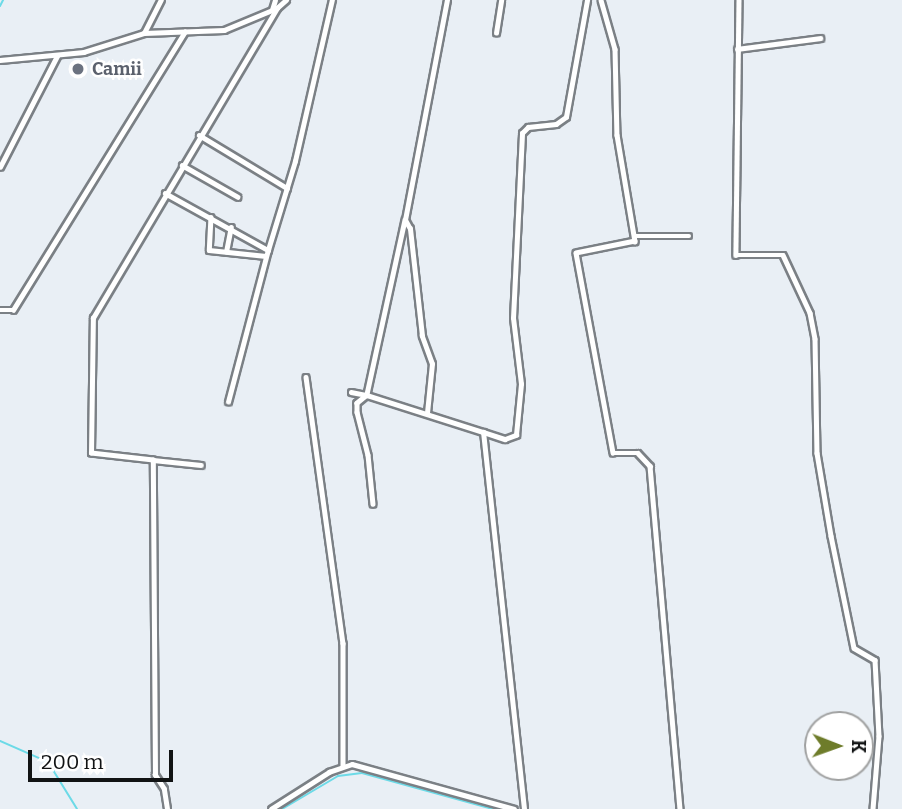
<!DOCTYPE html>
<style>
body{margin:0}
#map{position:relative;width:902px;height:809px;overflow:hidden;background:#e9eff5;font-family:Bitter,serif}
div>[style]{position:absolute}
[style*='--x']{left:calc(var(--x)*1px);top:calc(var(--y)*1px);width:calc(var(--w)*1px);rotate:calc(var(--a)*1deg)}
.stream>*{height:2px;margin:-1px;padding:0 1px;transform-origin:1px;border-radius:1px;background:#6cdae7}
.roads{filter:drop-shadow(2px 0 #7b8085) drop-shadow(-2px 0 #7b8085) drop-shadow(0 2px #7b8085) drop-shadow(0 -2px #7b8085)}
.minor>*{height:4.5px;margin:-2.25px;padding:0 2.25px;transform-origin:2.25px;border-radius:2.25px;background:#fff}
.dots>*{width:19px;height:19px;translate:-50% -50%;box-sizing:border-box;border:4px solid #fff;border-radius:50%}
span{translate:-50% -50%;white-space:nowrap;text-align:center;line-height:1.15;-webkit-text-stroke:5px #fff;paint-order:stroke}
.worship-label{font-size:18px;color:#5b616d;font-weight:700}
.left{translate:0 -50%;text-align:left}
.north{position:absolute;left:804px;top:711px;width:70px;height:70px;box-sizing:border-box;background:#fff;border:2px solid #a0a1a1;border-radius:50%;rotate:91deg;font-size:19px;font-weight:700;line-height:28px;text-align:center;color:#111314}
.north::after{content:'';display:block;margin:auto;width:24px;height:32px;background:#6e7c2a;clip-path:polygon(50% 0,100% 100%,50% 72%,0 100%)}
.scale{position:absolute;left:28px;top:750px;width:145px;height:32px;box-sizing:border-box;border:4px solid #111314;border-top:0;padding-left:9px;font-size:21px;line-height:24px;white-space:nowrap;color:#111314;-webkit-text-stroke:5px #fff;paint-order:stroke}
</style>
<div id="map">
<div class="stream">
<i style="--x:0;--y:6;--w:7;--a:-63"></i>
<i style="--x:0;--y:741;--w:52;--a:23.6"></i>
<i style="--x:48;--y:762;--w:55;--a:58.3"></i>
<i style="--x:282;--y:809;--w:65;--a:-30.5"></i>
<i style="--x:338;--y:776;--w:24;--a:-7"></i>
<i style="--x:362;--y:773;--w:136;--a:15.4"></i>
</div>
<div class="roads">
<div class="minor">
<i style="--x:601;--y:0;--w:51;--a:74.1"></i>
<i style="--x:615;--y:49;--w:86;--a:88.7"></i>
<i style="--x:617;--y:135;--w:108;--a:80.4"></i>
<i style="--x:635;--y:241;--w:60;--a:168.5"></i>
<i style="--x:576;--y:253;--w:203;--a:79.5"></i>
<i style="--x:613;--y:453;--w:25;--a:0"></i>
<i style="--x:638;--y:453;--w:18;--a:47"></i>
<i style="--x:650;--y:466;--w:344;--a:85"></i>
<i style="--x:739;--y:0;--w:255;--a:90.7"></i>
<i style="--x:736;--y:255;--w:47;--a:0"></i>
<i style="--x:783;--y:255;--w:64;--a:65"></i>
<i style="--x:810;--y:313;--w:26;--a:79"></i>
<i style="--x:815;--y:339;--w:114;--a:89"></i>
<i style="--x:817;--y:453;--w:84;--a:80.4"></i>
<i style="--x:831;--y:536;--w:114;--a:78.4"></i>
<i style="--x:854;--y:648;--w:24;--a:30"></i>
<i style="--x:875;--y:660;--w:76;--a:87"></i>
<i style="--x:879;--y:736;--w:73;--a:94.7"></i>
<i style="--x:272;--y:10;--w:10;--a:-73"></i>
<i style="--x:144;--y:33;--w:37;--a:-63"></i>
<i style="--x:496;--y:33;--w:33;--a:-81"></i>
<i style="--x:737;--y:49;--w:84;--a:-7.5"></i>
<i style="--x:0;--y:60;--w:84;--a:-5.4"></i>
<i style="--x:84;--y:52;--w:63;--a:-17.6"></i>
<i style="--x:144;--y:33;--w:80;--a:-2.1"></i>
<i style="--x:224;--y:30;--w:57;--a:-22.5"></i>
<i style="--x:277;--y:8;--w:12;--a:-42"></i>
<i style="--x:199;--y:135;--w:103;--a:31.1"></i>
<i style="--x:182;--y:165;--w:64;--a:29.7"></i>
<i style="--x:0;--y:167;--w:125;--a:-62.8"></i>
<i style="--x:165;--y:193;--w:118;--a:29"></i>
<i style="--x:268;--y:250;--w:93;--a:-73.1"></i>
<i style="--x:295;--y:161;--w:165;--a:-77.1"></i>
<i style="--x:211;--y:217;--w:33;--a:93"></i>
<i style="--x:209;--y:250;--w:57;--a:6"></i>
<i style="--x:405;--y:220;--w:224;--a:-79.2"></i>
<i style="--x:636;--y:236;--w:53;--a:0"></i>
<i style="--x:226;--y:252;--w:25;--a:-79"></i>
<i style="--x:0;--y:310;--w:13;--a:0"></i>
<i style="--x:13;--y:310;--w:327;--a:-58.3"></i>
<i style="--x:306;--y:377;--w:269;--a:82.1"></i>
<i style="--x:343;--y:643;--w:123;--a:90"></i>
<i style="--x:351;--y:392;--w:16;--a:11"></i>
<i style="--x:367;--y:395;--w:13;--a:141"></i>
<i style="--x:357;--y:403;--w:9;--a:90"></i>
<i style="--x:357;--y:412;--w:44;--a:75.7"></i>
<i style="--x:368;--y:455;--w:49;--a:84.2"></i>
<i style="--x:228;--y:402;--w:157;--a:-75.3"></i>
<i style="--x:427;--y:413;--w:49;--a:-84.2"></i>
<i style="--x:432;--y:364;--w:30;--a:-110"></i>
<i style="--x:422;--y:336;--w:108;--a:-96.4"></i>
<i style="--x:410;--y:229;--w:10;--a:-119"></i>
<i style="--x:405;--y:220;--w:179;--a:102.3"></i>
<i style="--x:367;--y:395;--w:122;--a:17.7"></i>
<i style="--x:153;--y:460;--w:62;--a:-173.6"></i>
<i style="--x:91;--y:453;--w:135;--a:-89.2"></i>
<i style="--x:93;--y:318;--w:360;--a:-59.3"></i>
<i style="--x:167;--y:809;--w:20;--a:-99"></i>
<i style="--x:164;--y:789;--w:17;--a:-123"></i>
<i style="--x:155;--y:775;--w:315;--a:-90.4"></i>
<i style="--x:153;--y:460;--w:48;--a:5.9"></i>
<i style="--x:271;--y:809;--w:69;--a:-32.5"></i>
<i style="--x:329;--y:772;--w:24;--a:-19"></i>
<i style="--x:352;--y:764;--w:168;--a:15.5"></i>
<i style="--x:524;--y:809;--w:379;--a:-96.2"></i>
<i style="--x:483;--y:432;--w:23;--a:18"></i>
<i style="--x:505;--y:439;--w:12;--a:-20"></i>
<i style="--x:516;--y:435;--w:51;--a:-84.4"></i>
<i style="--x:521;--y:384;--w:66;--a:-96.9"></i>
<i style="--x:513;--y:318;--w:185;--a:-87.2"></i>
<i style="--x:522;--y:133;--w:8;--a:-45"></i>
<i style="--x:528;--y:127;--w:28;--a:-6"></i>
<i style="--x:556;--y:124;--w:12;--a:-35"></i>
<i style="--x:566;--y:117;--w:119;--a:-79.8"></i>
</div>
</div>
<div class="dots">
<i style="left:78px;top:69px;background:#6b7280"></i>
</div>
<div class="worship-label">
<span class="left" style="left:92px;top:69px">Camii</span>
</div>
<div class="north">K</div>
<div class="scale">200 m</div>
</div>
